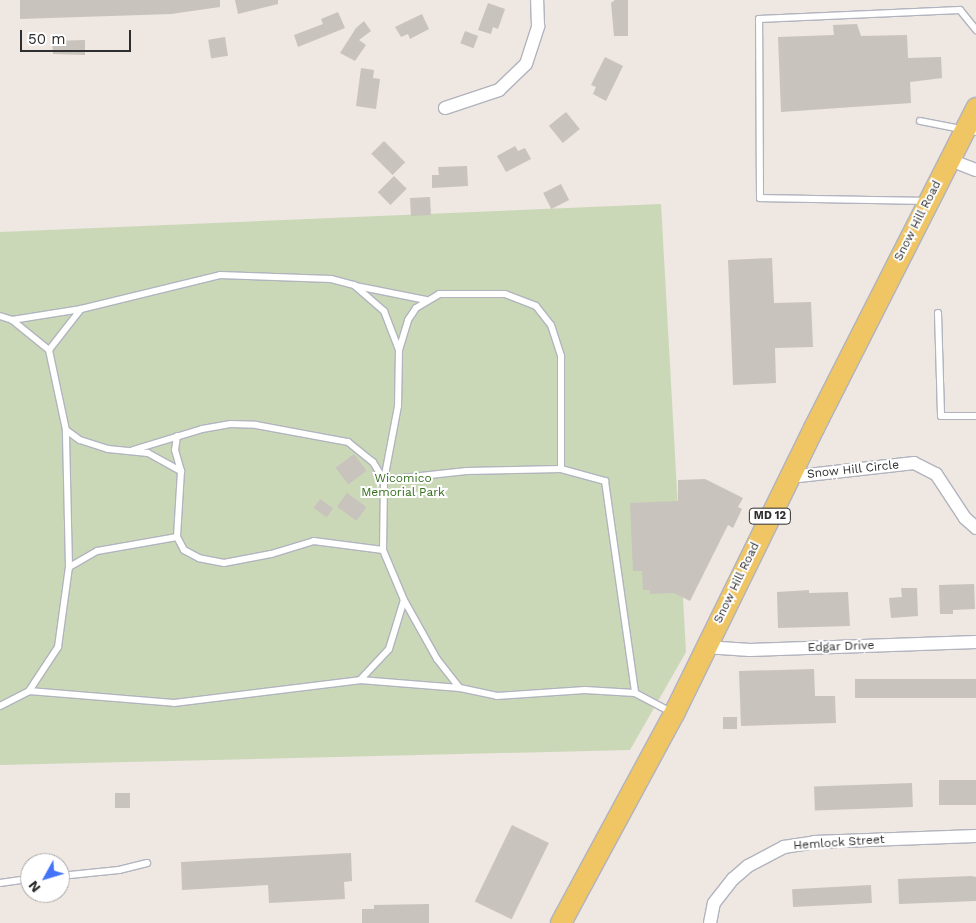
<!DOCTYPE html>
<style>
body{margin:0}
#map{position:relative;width:976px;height:923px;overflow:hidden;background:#efe7e1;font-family:"Work Sans",sans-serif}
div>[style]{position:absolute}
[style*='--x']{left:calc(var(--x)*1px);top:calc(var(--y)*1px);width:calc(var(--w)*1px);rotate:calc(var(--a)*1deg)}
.cemetery>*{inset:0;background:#cad8b8}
.building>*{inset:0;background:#c8c3bc;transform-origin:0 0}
.roads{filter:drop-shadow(1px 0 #b1b4be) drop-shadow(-1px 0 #b1b4be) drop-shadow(0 1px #b1b4be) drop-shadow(0 -1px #b1b4be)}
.service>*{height:6px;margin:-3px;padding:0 3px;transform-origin:3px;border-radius:3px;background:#fff}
.minor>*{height:12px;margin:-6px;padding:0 6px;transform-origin:6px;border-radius:6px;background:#fff}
.primary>*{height:20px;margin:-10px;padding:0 10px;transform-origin:10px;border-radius:10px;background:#f0c564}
span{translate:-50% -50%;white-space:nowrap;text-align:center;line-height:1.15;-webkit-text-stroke:4px #fff;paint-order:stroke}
.shield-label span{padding:1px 4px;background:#fff;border:1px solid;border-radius:4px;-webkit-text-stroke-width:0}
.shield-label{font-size:11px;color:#2e2e2e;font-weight:700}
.street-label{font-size:12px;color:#2e2e2e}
.park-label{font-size:12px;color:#336c1c}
.north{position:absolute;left:20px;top:853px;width:50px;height:50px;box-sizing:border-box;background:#fff;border:1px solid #ababab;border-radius:50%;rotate:231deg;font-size:14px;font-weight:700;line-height:20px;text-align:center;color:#2e2e2e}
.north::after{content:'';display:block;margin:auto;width:18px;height:22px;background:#4373f9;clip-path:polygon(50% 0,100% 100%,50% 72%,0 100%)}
.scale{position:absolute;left:20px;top:30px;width:111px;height:22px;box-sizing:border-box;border:2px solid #2e2e2e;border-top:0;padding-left:6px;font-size:15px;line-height:18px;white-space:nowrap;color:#2e2e2e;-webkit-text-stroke:4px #fff;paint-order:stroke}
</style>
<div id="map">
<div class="cemetery">
<i style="clip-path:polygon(661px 204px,686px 652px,630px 750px,0 765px,0 232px)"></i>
</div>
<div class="building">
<i style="clip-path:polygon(20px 0,220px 0,220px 7px,171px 14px,20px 19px)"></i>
<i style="clip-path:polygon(235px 0,278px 0,278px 4px,238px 14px)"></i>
<i style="clip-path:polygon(615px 0,628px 0,628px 36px,614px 36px,611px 3px)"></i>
<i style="clip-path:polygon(488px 3px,505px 9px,498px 29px,493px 27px,491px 34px,478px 30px)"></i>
<i style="clip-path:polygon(338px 12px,345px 28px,298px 47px,294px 35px,323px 24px,321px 19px)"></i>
<i style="clip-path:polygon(422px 14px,429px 29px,410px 39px,408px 34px,401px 37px,395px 27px)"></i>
<i style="clip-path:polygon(364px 21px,371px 31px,359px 40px,366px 45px,355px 61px,340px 53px,356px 28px)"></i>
<i style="clip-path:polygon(857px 24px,861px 36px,907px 35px,908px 58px,941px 57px,942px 78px,910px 82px,911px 103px,781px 112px,778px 37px,834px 35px,833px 25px)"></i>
<i style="left:465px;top:31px;width:14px;height:13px;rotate:21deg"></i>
<i style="left:225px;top:37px;width:19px;height:17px;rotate:81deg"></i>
<i style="clip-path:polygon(85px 40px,85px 55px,53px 54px,52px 41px)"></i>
<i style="clip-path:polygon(605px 57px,623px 66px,606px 101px,593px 94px,596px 87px,591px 85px)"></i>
<i style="clip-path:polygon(361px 68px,374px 70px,373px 78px,380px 79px,376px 109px,356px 106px)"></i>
<i style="left:566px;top:112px;width:22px;height:22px;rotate:51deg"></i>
<i style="left:384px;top:141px;width:30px;height:18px;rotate:45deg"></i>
<i style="clip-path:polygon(515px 146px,518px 151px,525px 148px,531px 159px,506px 172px,497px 156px)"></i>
<i style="clip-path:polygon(467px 166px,468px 186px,432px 188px,432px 175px,439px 175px,438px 167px)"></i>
<i style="left:394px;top:176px;width:18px;height:23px;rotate:45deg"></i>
<i style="left:561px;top:184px;width:18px;height:20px;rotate:63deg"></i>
<i style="left:430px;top:197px;width:18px;height:20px;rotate:87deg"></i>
<i style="clip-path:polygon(772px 258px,774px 303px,811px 302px,813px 347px,775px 348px,776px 383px,733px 385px,728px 260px)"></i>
<i style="left:354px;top:454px;width:21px;height:23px;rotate:53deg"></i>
<i style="clip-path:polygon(705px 479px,743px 498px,738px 507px,742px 509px,733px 528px,728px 525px,690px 601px,674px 593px,650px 594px,650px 590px,643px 590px,642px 571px,633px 571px,630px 503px,678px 501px,678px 480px)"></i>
<i style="left:347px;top:493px;width:24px;height:17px;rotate:36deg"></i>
<i style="left:320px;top:499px;width:16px;height:11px;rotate:35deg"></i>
<i style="clip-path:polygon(974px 584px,975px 609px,953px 610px,953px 614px,940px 614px,939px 585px)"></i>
<i style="clip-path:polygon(901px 588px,917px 588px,918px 616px,891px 618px,889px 598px,902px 597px)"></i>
<i style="clip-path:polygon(809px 590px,809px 593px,848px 592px,850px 626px,778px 628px,777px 592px)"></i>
<i style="clip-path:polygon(814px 669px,815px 696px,835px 696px,836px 723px,741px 726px,739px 671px)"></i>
<i style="left:976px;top:679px;width:19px;height:121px;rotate:90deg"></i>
<i style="left:723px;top:717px;width:14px;height:12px"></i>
<i style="left:976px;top:780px;width:25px;height:37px;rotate:90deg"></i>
<i style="left:912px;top:783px;width:24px;height:98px;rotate:88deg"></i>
<i style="left:115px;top:793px;width:15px;height:15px"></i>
<i style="left:512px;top:825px;width:41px;height:85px;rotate:26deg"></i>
<i style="clip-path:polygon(351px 853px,352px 881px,344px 882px,345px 899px,269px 903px,268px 885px,182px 890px,181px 862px)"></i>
<i style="clip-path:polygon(971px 876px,976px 877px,976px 901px,899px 904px,898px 879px)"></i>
<i style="left:871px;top:885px;width:18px;height:79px;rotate:87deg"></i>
<i style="clip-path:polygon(429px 904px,429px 923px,362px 923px,362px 909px,374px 909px,374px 905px)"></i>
</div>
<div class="roads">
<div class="service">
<i style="--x:920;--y:121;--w:57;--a:11.1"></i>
<i style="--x:926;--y:201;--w:166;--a:-179"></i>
<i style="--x:760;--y:198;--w:179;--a:-90.3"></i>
<i style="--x:759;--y:19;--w:201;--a:-2.6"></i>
<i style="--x:960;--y:10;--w:26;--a:51"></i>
<i style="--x:356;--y:286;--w:71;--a:11.3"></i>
<i style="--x:938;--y:313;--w:103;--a:88.3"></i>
<i style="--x:941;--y:416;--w:35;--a:0"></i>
<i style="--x:0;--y:316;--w:13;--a:18"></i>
<i style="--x:12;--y:320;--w:70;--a:-9.1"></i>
<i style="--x:81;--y:309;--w:143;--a:-13.7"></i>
<i style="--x:220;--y:275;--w:111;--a:2.1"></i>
<i style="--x:331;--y:279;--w:24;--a:15"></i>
<i style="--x:354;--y:285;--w:40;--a:41"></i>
<i style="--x:384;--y:311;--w:42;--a:69"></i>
<i style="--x:399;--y:350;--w:56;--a:91"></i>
<i style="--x:398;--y:406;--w:75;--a:100.7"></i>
<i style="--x:384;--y:480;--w:70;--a:90.8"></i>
<i style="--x:12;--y:320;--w:48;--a:39"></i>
<i style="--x:399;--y:350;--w:31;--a:-73"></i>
<i style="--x:408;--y:320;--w:14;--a:-56"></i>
<i style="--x:416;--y:308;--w:27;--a:-31"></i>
<i style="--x:439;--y:294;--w:66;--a:0"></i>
<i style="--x:505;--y:294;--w:33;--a:21"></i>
<i style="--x:536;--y:306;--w:24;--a:52"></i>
<i style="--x:551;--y:325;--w:33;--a:72"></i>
<i style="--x:561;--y:356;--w:113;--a:90"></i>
<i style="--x:66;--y:430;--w:17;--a:36"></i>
<i style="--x:80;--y:440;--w:29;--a:18"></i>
<i style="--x:108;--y:449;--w:40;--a:5.7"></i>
<i style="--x:148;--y:453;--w:38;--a:29"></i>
<i style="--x:181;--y:471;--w:66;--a:93.5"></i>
<i style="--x:177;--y:537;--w:81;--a:170.1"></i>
<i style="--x:97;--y:551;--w:32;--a:150"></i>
<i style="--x:177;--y:436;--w:14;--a:98"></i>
<i style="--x:175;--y:450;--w:22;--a:74"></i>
<i style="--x:133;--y:450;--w:72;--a:-16.9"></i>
<i style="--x:202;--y:429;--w:29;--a:-10"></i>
<i style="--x:231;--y:424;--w:25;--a:2"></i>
<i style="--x:256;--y:425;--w:94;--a:10.5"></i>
<i style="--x:348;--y:442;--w:32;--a:39"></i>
<i style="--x:373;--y:462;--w:21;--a:59"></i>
<i style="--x:384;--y:480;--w:83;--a:-6.2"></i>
<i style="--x:467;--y:471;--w:94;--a:-1.2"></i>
<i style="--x:561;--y:469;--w:46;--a:15.3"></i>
<i style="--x:605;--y:481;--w:214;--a:81.9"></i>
<i style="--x:404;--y:600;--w:68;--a:60.8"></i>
<i style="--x:437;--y:659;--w:37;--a:52"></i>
<i style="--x:360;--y:680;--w:100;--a:4.6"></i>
<i style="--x:460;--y:688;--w:38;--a:12"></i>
<i style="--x:497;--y:696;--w:88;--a:-3.9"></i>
<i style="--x:585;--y:690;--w:50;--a:3.4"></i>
<i style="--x:635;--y:693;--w:41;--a:27.8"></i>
<i style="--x:29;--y:691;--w:145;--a:4.7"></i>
<i style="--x:174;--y:703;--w:187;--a:-7"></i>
<i style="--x:360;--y:680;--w:42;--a:-46.9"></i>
<i style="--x:389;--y:649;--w:51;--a:-73"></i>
<i style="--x:404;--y:600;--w:54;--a:-112.8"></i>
<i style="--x:383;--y:550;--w:70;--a:-172.6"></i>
<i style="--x:314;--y:541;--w:45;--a:163.2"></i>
<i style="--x:271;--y:554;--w:48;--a:169.2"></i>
<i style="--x:224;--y:563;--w:25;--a:-169"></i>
<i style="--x:199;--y:558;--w:17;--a:-152"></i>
<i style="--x:184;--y:550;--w:15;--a:-118"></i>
<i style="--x:0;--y:706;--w:33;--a:-27"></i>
<i style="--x:29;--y:691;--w:53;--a:-56.6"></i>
<i style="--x:58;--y:647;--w:81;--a:-82.2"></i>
<i style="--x:69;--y:567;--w:137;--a:-91.3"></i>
<i style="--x:66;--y:430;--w:82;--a:-102"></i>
<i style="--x:49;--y:350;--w:52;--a:-52"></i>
<i style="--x:60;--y:876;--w:59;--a:-5.8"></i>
<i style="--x:119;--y:870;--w:29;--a:-14"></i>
<i style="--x:0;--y:883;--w:30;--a:-8"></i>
</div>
<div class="minor">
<i style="--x:445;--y:108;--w:57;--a:-18.4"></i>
<i style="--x:499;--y:90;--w:37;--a:-44"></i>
<i style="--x:526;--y:64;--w:40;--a:-72"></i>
<i style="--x:538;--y:26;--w:26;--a:-92"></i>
<i style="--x:950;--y:160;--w:28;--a:21"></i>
<i style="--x:790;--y:477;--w:125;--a:-6.4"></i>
<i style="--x:914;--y:463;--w:25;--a:27"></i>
<i style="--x:936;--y:474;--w:53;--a:56.6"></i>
<i style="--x:965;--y:518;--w:15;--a:42"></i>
<i style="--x:705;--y:647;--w:45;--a:3.8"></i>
<i style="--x:750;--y:650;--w:226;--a:-2"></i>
<i style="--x:710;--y:923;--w:20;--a:-79"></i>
<i style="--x:714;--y:903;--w:31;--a:-52"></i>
<i style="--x:733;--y:879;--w:20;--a:-41"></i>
<i style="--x:748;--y:866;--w:41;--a:-27.8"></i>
<i style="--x:784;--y:847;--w:30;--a:-9"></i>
<i style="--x:814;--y:842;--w:162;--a:-2.1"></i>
</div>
<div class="primary">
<i style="--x:561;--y:923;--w:238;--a:-61.6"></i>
<i style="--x:674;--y:714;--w:318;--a:-63.9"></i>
<i style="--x:814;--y:428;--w:359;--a:-63.1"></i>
</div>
</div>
<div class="shield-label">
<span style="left:770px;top:516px">MD 12</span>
</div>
<div class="street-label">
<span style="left:918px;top:221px;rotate:-63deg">Snow Hill Road</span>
<span style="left:853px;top:470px;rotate:-6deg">Snow Hill Circle</span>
<span style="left:737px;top:583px;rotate:-64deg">Snow Hill Road</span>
<span style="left:841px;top:647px;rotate:-2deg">Edgar Drive</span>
<span style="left:839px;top:843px;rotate:-4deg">Hemlock Street</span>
</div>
<div class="park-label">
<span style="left:403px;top:486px">Wicomico<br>Memorial Park</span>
</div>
<div class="north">N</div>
<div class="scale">50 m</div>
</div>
